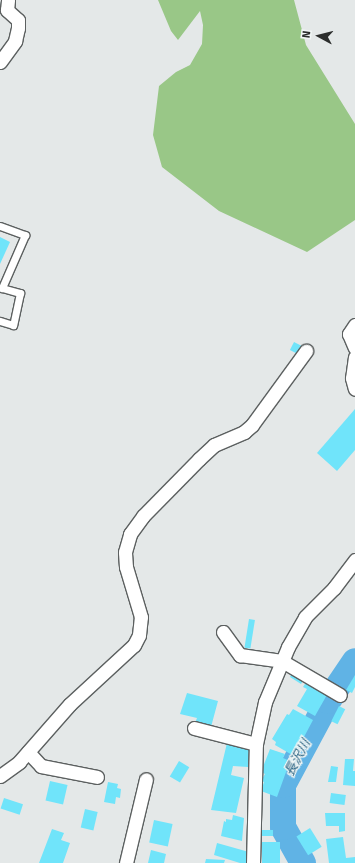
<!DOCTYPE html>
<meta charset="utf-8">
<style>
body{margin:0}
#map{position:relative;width:355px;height:863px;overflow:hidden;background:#e4e8e8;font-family:"Fira Sans","Noto Sans JP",sans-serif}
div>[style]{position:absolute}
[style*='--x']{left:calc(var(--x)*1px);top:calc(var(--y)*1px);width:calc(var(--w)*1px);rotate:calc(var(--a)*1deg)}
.green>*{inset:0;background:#99c787}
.river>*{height:26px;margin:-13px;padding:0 13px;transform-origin:13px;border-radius:13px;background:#60b3e5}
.building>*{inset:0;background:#70e4fa;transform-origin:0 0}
.roads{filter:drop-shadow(1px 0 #5c6060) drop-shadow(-1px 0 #5c6060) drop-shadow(0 1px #5c6060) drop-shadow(0 -1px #5c6060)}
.service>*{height:7px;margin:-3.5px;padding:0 3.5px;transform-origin:3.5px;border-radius:3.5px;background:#fff}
.minor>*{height:13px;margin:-6.5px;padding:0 6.5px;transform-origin:6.5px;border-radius:6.5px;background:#fff}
span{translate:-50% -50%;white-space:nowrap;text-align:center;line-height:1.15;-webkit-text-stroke:3px #f1f6f5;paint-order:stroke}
.water-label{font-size:13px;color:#205d7f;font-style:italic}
.north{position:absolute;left:299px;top:16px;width:40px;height:40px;-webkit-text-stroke:3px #f1f6f5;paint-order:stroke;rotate:277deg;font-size:11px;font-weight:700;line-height:16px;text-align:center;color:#2b2d2c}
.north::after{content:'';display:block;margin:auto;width:14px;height:18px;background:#2b2d2c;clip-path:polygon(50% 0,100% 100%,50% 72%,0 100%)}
</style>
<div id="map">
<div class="green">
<i style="clip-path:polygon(158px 0,294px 0,306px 45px,355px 124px,355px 220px,307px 252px,219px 211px,162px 167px,153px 135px,159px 86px,176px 72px,190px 65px,202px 44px,203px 25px,200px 11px,178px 40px,171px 31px)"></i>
</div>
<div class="river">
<i style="--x:303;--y:863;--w:41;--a:-119.1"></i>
<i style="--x:283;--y:827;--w:42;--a:-90"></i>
<i style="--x:283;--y:785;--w:95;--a:-61.8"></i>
<i style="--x:328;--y:701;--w:48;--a:-56"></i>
</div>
<div class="building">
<i style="clip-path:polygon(0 237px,10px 242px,0 264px)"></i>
<i style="left:294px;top:342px;width:11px;height:9px;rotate:27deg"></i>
<i style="clip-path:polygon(355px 409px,355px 450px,337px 471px,317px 453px)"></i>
<i style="left:249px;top:619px;width:6px;height:29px;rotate:9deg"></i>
<i style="clip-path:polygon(292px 673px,304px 679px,301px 684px,290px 677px)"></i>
<i style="clip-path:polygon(355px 675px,355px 687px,352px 693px,346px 690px)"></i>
<i style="clip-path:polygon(307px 681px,328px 693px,315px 716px,297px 706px,307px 689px,303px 687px)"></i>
<i style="clip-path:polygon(187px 693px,218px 701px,211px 727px,195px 723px,197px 718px,180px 714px)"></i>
<i style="left:339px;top:706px;width:7px;height:17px;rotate:27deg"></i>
<i style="clip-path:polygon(293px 709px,313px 720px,294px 756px,275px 745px,276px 742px,272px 739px,287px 714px,289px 715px)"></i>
<i style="clip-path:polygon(227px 743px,251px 746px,248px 767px,233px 766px,231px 775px,244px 778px,236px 813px,211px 810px)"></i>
<i style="clip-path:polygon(270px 749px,285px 754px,283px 758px,290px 761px,277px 797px,261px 791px,264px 782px,261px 781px,265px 774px,261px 772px)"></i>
<i style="clip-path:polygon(345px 759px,354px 759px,353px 771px,355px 771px,355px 786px,343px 785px)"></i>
<i style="left:179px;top:761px;width:12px;height:18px;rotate:31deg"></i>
<i style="clip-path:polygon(331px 766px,338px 767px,336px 782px,328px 782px)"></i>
<i style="left:50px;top:781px;width:18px;height:20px;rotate:13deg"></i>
<i style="clip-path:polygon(108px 782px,118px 784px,117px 788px,121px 789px,120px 798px,116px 797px,115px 804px,104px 802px)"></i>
<i style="left:331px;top:793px;width:15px;height:10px;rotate:8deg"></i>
<i style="left:4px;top:798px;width:20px;height:11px;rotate:18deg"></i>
<i style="left:85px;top:809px;width:13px;height:19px;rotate:13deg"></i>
<i style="clip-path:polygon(325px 813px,345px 813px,345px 831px,339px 832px,339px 826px,326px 826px)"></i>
<i style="clip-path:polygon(233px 815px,244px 818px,242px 841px,221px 836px,224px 821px,226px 822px,226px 819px,232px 820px)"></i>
<i style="left:154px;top:820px;width:19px;height:23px;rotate:12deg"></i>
<i style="left:310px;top:828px;width:22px;height:16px;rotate:58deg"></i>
<i style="clip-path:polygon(52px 829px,64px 833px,61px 840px,70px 843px,63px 863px,39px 863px)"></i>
<i style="left:261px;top:830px;width:12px;height:6px"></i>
<i style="clip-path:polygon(343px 837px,346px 858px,355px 857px,355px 863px,329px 863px,326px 839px)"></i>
<i style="left:262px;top:842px;width:18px;height:21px"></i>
<i style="clip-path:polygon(217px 843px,249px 852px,246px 863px,240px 863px,214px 855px)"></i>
<i style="clip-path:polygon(151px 850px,166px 854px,164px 863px,148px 863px)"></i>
<i style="clip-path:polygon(206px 859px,225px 860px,224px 863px,205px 863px)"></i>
</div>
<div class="roads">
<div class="service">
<i style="--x:0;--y:226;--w:27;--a:20"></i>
<i style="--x:25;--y:235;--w:58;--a:113.5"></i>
<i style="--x:2;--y:288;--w:19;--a:16"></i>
<i style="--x:20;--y:293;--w:33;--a:102"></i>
<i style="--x:13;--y:325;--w:14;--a:-163"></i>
</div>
<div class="minor">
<i style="--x:0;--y:62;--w:26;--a:-54"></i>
<i style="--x:15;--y:41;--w:13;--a:-77"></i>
<i style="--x:18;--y:28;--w:8;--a:-90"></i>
<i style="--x:18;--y:20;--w:15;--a:-138"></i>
<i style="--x:7;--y:10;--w:10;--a:-84"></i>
<i style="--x:355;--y:325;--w:11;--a:124"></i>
<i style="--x:349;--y:334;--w:15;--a:67"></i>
<i style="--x:355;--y:357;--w:21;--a:98"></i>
<i style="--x:352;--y:378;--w:11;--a:75"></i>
<i style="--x:223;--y:632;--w:29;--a:54"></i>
<i style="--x:240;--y:655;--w:42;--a:8.1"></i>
<i style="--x:282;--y:661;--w:67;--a:30.4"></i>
<i style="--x:194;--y:728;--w:64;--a:14.5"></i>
<i style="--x:28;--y:752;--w:19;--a:47"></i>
<i style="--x:41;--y:766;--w:57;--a:11.1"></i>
<i style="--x:0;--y:776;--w:24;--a:-36"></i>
<i style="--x:19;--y:762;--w:77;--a:-48.7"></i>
<i style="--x:70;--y:704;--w:87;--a:-42.7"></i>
<i style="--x:134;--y:645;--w:11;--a:-63"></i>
<i style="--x:139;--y:635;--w:18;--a:-84"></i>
<i style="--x:141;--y:617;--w:52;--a:-106.7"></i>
<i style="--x:126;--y:567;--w:15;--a:-94"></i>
<i style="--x:125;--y:552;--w:19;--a:-74"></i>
<i style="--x:130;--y:534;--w:22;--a:-54"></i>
<i style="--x:143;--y:516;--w:80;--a:-45.5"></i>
<i style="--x:199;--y:459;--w:21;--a:-43"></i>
<i style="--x:214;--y:445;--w:33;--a:-23"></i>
<i style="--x:244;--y:432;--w:11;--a:-41"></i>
<i style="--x:252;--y:425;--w:92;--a:-53.9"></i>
<i style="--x:126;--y:863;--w:86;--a:-76.6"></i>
<i style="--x:253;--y:863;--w:119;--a:-88.6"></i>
<i style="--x:256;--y:744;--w:43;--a:-77.9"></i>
<i style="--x:265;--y:702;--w:60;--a:-67.3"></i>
<i style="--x:288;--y:647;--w:34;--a:-60"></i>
<i style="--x:305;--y:617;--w:41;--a:-45"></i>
<i style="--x:334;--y:588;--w:35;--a:-53"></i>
</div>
</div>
<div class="water-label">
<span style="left:298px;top:758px;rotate:-62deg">長沢川</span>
</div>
<div class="north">N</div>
</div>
